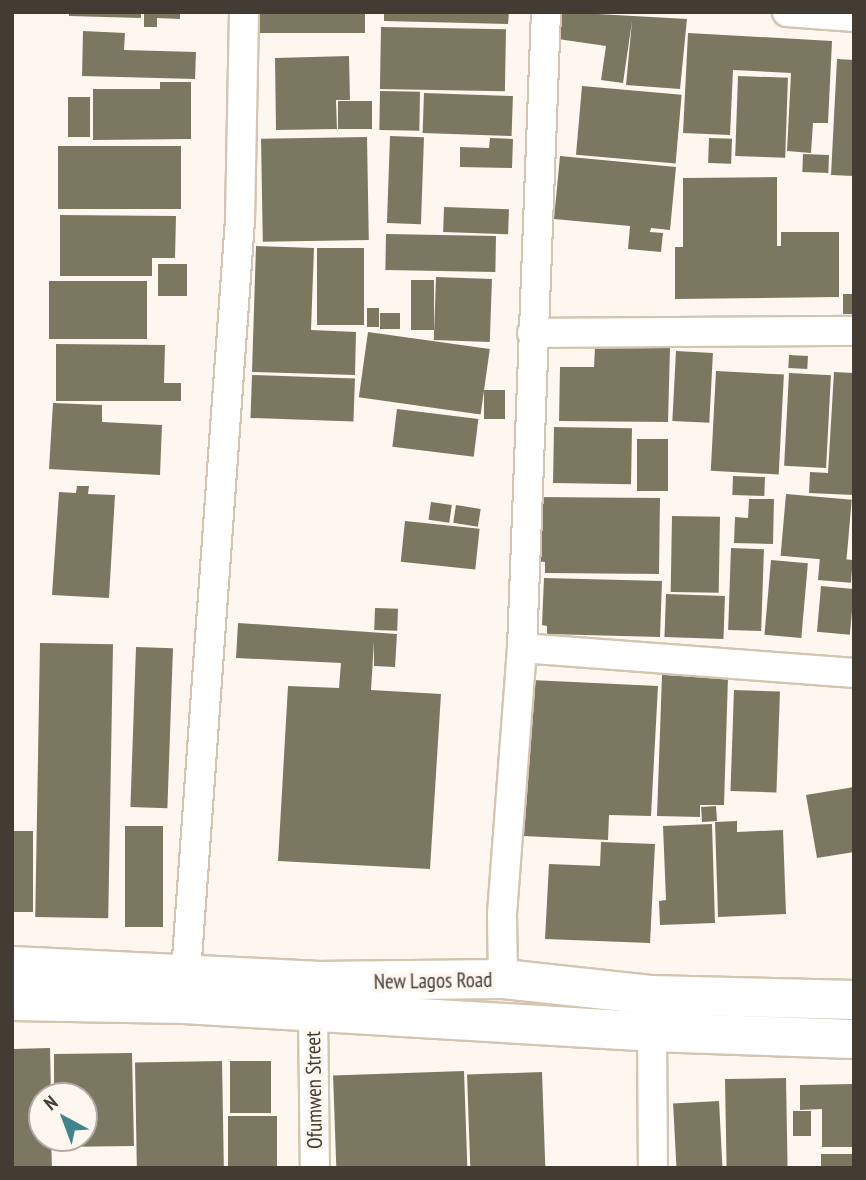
<!DOCTYPE html>
<style>
body{margin:0}
#map{position:relative;width:866px;height:1180px;overflow:hidden;background:#fef7ef;font-family:"PT Sans Narrow",sans-serif}
div>[style]{position:absolute}
[style*='--x']{left:calc(var(--x)*1px);top:calc(var(--y)*1px);width:calc(var(--w)*1px);rotate:calc(var(--a)*1deg)}
.building>*{inset:0;background:#7b7862;transform-origin:0 0}
.roads{filter:drop-shadow(2px 0 #d4c5b1) drop-shadow(-2px 0 #d4c5b1) drop-shadow(0 2px #d4c5b1) drop-shadow(0 -2px #d4c5b1)}
.minor>*{height:28px;margin:-14px;padding:0 14px;transform-origin:14px;border-radius:14px;background:#fff}
.secondary>*{height:38px;margin:-19px;padding:0 19px;transform-origin:19px;border-radius:19px;background:#fff}
span{translate:-50% -50%;white-space:nowrap;text-align:center;line-height:1.15;-webkit-text-stroke:7px #fef7ef;paint-order:stroke}
.street-label{font-size:21px;color:#423c33}
.frame{position:absolute;inset:0;border:14px solid #423c33;pointer-events:none}
.north{position:absolute;left:28px;top:1082px;width:70px;height:70px;box-sizing:border-box;background:#fef7ef;border:2px solid #b3aca4;border-radius:50%;rotate:319deg;font-size:19px;font-weight:700;line-height:28px;text-align:center;color:#423c33}
.north::after{content:'';display:block;margin:auto;width:24px;height:32px;background:#3e858d;clip-path:polygon(50% 0,100% 100%,50% 72%,0 100%)}
</style>
<div id="map">
<div class="building">
<i style="clip-path:polygon(69px 12px,141px 12px,141px 18px,69px 16px)"></i>
<i style="clip-path:polygon(144px 12px,180px 12px,180px 19px,157px 18px,157px 27px,144px 27px)"></i>
<i style="left:259px;top:12px;width:106px;height:21px"></i>
<i style="clip-path:polygon(384px 12px,509px 12px,508px 24px,384px 21px)"></i>
<i style="clip-path:polygon(562px 12px,687px 19px,680px 89px,626px 85px,632px 21px,623px 83px,601px 80px,606px 46px,558px 39px)"></i>
<i style="left:381px;top:27px;width:125px;height:62px;rotate:1deg"></i>
<i style="clip-path:polygon(83px 31px,125px 33px,124px 50px,196px 52px,195px 79px,82px 76px)"></i>
<i style="clip-path:polygon(688px 33px,832px 41px,828px 123px,813px 123px,811px 153px,787px 151px,791px 73px,733px 70px,730px 135px,683px 133px)"></i>
<i style="clip-path:polygon(349px 56px,350px 100px,336px 100px,337px 129px,276px 130px,275px 58px)"></i>
<i style="clip-path:polygon(837px 59px,854px 60px,854px 176px,831px 175px)"></i>
<i style="left:738px;top:76px;width:50px;height:80px;rotate:2deg"></i>
<i style="clip-path:polygon(160px 82px,191px 82px,191px 139px,93px 140px,93px 89px,160px 89px)"></i>
<i style="left:582px;top:86px;width:100px;height:69px;rotate:5deg"></i>
<i style="left:380px;top:91px;width:40px;height:39px;rotate:1deg"></i>
<i style="left:424px;top:93px;width:89px;height:40px;rotate:2deg"></i>
<i style="left:68px;top:97px;width:22px;height:40px"></i>
<i style="left:372px;top:101px;width:28px;height:34px;rotate:90deg"></i>
<i style="left:390px;top:136px;width:34px;height:87px;rotate:2deg"></i>
<i style="left:367px;top:137px;width:103px;height:106px;rotate:89deg"></i>
<i style="clip-path:polygon(490px 138px,513px 139px,512px 168px,460px 167px,460px 147px,489px 148px)"></i>
<i style="left:709px;top:138px;width:23px;height:25px;rotate:2deg"></i>
<i style="left:58px;top:146px;width:123px;height:63px"></i>
<i style="left:803px;top:154px;width:26px;height:18px;rotate:2deg"></i>
<i style="clip-path:polygon(560px 156px,676px 167px,670px 230px,651px 228px,650px 232px,663px 233px,661px 252px,628px 249px,630px 226px,554px 219px)"></i>
<i style="clip-path:polygon(777px 177px,777px 246px,781px 246px,781px 232px,839px 232px,839px 297px,675px 299px,675px 247px,683px 247px,683px 178px)"></i>
<i style="left:444px;top:207px;width:65px;height:25px;rotate:2deg"></i>
<i style="clip-path:polygon(60px 215px,176px 216px,175px 258px,152px 258px,152px 276px,60px 276px)"></i>
<i style="left:386px;top:234px;width:110px;height:36px;rotate:1deg"></i>
<i style="clip-path:polygon(256px 246px,314px 248px,311px 330px,356px 332px,355px 375px,252px 372px)"></i>
<i style="left:317px;top:248px;width:47px;height:77px"></i>
<i style="left:158px;top:264px;width:29px;height:32px"></i>
<i style="left:436px;top:277px;width:56px;height:63px;rotate:2deg"></i>
<i style="left:411px;top:280px;width:23px;height:50px"></i>
<i style="left:49px;top:281px;width:98px;height:58px"></i>
<i style="left:843px;top:294px;width:11px;height:20px"></i>
<i style="left:367px;top:308px;width:12px;height:19px"></i>
<i style="left:380px;top:313px;width:20px;height:16px"></i>
<i style="left:368px;top:332px;width:123px;height:66px;rotate:8deg"></i>
<i style="clip-path:polygon(56px 344px,165px 345px,164px 383px,181px 383px,181px 401px,56px 401px)"></i>
<i style="clip-path:polygon(595px 347px,670px 348px,668px 422px,559px 421px,560px 367px,594px 367px)"></i>
<i style="left:676px;top:351px;width:37px;height:70px;rotate:3deg"></i>
<i style="left:789px;top:355px;width:19px;height:13px;rotate:3deg"></i>
<i style="left:716px;top:371px;width:68px;height:100px;rotate:3deg"></i>
<i style="clip-path:polygon(834px 372px,854px 373px,854px 495px,809px 493px,810px 472px,828px 473px)"></i>
<i style="left:789px;top:373px;width:42px;height:93px;rotate:3deg"></i>
<i style="left:252px;top:375px;width:103px;height:43px;rotate:2deg"></i>
<i style="left:484px;top:390px;width:21px;height:29px"></i>
<i style="clip-path:polygon(53px 403px,102px 405px,102px 422px,162px 425px,160px 475px,49px 469px)"></i>
<i style="left:397px;top:409px;width:82px;height:38px;rotate:7deg"></i>
<i style="left:554px;top:427px;width:78px;height:56px;rotate:1deg"></i>
<i style="left:637px;top:439px;width:31px;height:52px"></i>
<i style="left:733px;top:476px;width:32px;height:19px;rotate:2deg"></i>
<i style="clip-path:polygon(77px 486px,89px 486px,88px 494px,115px 495px,109px 598px,52px 595px,59px 492px,76px 493px)"></i>
<i style="left:786px;top:494px;width:66px;height:62px;rotate:5deg"></i>
<i style="clip-path:polygon(536px 497px,660px 498px,659px 574px,545px 573px,545px 562px,536px 561px)"></i>
<i style="clip-path:polygon(749px 499px,774px 499px,773px 544px,734px 543px,735px 517px,748px 518px)"></i>
<i style="left:431px;top:502px;width:21px;height:18px;rotate:8deg"></i>
<i style="left:456px;top:505px;width:25px;height:18px;rotate:9deg"></i>
<i style="left:672px;top:516px;width:48px;height:76px;rotate:1deg"></i>
<i style="left:405px;top:521px;width:75px;height:41px;rotate:6deg"></i>
<i style="left:731px;top:548px;width:33px;height:82px;rotate:2deg"></i>
<i style="left:820px;top:557px;width:33px;height:23px;rotate:5deg"></i>
<i style="left:771px;top:560px;width:37px;height:75px;rotate:5deg"></i>
<i style="clip-path:polygon(544px 578px,662px 581px,660px 637px,547px 634px,547px 626px,542px 625px)"></i>
<i style="left:821px;top:586px;width:33px;height:46px;rotate:5deg"></i>
<i style="left:666px;top:594px;width:59px;height:43px;rotate:2deg"></i>
<i style="left:375px;top:608px;width:23px;height:22px;rotate:2deg"></i>
<i style="clip-path:polygon(238px 623px,397px 634px,395px 667px,374px 666px,374px 642px,371px 690px,441px 694px,430px 869px,278px 861px,288px 686px,339px 688px,341px 663px,236px 658px)"></i>
<i style="left:40px;top:643px;width:73px;height:274px;rotate:1deg"></i>
<i style="left:136px;top:647px;width:37px;height:160px;rotate:2deg"></i>
<i style="clip-path:polygon(662px 675px,728px 677px,724px 805px,700px 805px,700px 817px,657px 816px)"></i>
<i style="clip-path:polygon(531px 680px,658px 686px,651px 816px,609px 815px,608px 840px,523px 836px)"></i>
<i style="left:734px;top:690px;width:46px;height:101px;rotate:2deg"></i>
<i style="clip-path:polygon(854px 787px,854px 852px,817px 858px,806px 795px)"></i>
<i style="left:716px;top:806px;width:15px;height:15px;rotate:86deg"></i>
<i style="clip-path:polygon(737px 821px,737px 832px,783px 830px,786px 914px,718px 917px,715px 822px)"></i>
<i style="clip-path:polygon(712px 824px,715px 923px,660px 925px,659px 901px,666px 900px,663px 826px)"></i>
<i style="left:125px;top:826px;width:38px;height:101px"></i>
<i style="left:12px;top:831px;width:21px;height:81px"></i>
<i style="clip-path:polygon(601px 842px,655px 844px,650px 943px,545px 939px,549px 864px,600px 866px)"></i>
<i style="clip-path:polygon(50px 1048px,51px 1096px,42px 1096px,42px 1138px,51px 1138px,52px 1168px,12px 1168px,12px 1049px)"></i>
<i style="clip-path:polygon(132px 1053px,134px 1146px,55px 1147px,55px 1138px,84px 1138px,84px 1096px,54px 1096px,54px 1054px)"></i>
<i style="left:222px;top:1061px;width:107px;height:87px;rotate:89deg"></i>
<i style="left:230px;top:1061px;width:41px;height:52px"></i>
<i style="left:464px;top:1071px;width:97px;height:131px;rotate:88deg"></i>
<i style="left:542px;top:1072px;width:96px;height:75px;rotate:88deg"></i>
<i style="left:786px;top:1078px;width:90px;height:61px;rotate:89deg"></i>
<i style="clip-path:polygon(854px 1084px,854px 1147px,822px 1147px,822px 1109px,800px 1110px,800px 1085px)"></i>
<i style="left:719px;top:1101px;width:67px;height:46px;rotate:87deg"></i>
<i style="left:793px;top:1111px;width:18px;height:25px"></i>
<i style="left:228px;top:1116px;width:49px;height:52px"></i>
<i style="left:821px;top:1154px;width:33px;height:14px"></i>
</div>
<div class="roads">
<div class="minor">
<i style="--x:787;--y:12;--w:67;--a:4.3"></i>
<i style="--x:532;--y:333;--w:322;--a:-0.4"></i>
<i style="--x:522;--y:648;--w:333;--a:4.3"></i>
<i style="--x:186;--y:973;--w:755;--a:-85.9"></i>
<i style="--x:240;--y:220;--w:208;--a:-88.9"></i>
<i style="--x:503;--y:979;--w:65;--a:-90.9"></i>
<i style="--x:502;--y:914;--w:267;--a:-85.7"></i>
<i style="--x:522;--y:648;--w:636;--a:-87.84"></i>
<i style="--x:313;--y:1012;--w:156;--a:89.3"></i>
<i style="--x:652;--y:1032;--w:136;--a:89.6"></i>
</div>
<div class="secondary">
<i style="--x:12;--y:966;--w:304;--a:2.8"></i>
<i style="--x:316;--y:981;--w:187;--a:-0.6"></i>
<i style="--x:503;--y:979;--w:148;--a:6.2"></i>
<i style="--x:650;--y:995;--w:204;--a:1.4"></i>
<i style="--x:12;--y:1001;--w:172;--a:1"></i>
<i style="--x:184;--y:1004;--w:469;--a:3.4"></i>
<i style="--x:652;--y:1032;--w:202;--a:2"></i>
</div>
</div>
<div class="street-label">
<span style="left:433px;top:981px;rotate:-1deg">New Lagos Road</span>
<span style="left:314px;top:1090px;rotate:-91deg">Ofumwen Street</span>
</div>
<div class="frame"></div>
<div class="north">N</div>
</div>
